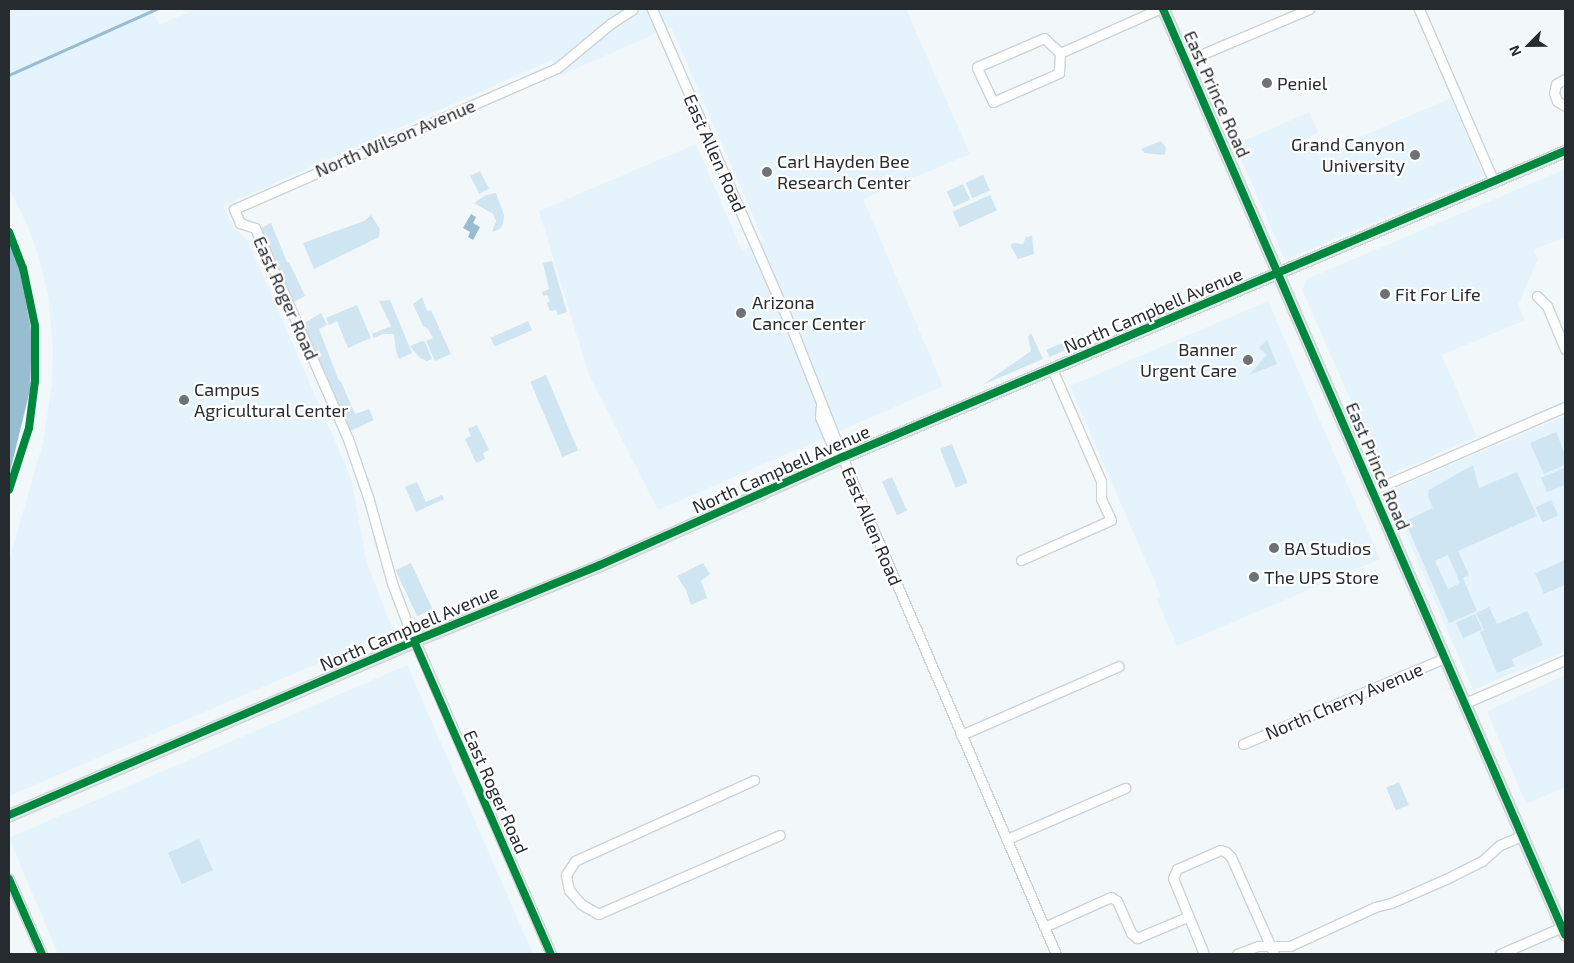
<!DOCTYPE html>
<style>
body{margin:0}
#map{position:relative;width:1574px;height:963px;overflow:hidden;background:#f2f8fa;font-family:"Exo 2",sans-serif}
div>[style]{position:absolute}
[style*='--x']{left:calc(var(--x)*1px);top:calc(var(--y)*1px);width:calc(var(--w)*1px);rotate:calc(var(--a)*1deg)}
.built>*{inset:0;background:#e4f3fc}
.green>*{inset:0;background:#cfe5f1;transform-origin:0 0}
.water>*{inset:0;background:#98bcd0}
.stream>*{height:2.5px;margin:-1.25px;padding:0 1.25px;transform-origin:1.25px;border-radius:1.25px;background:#98bcd0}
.roads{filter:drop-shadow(1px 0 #cdd3d5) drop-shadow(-1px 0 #cdd3d5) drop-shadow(0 1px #cdd3d5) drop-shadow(0 -1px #cdd3d5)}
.minor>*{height:9px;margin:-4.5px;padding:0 4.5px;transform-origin:4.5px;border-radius:4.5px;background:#fdfefe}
.major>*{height:11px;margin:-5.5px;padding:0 5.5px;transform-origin:5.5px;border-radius:5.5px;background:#e1eaef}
.cycleway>*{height:8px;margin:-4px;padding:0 4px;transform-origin:4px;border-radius:4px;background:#00873e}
.dots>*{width:14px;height:14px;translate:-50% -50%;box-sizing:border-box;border:2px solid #fff;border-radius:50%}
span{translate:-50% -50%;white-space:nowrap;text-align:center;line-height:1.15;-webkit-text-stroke:4.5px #fff;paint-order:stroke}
.poi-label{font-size:18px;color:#252b2e}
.left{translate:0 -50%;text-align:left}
.right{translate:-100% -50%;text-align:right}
.street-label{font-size:18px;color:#252b2e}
.frame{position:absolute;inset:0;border:10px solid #252b2e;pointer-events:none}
.north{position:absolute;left:1504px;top:20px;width:50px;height:50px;-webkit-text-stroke:4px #fff;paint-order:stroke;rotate:247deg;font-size:14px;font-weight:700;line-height:20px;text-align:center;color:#252b2e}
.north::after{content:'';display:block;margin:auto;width:18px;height:22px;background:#252b2e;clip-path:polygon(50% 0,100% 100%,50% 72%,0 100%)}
</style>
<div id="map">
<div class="built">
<i style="clip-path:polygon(9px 9px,151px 9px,159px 25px,196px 9px,906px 9px,970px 154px,863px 199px,943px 386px,658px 510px,589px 375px,539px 211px,696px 144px,742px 250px,764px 241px,671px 27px,561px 75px,552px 60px,223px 206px,234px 228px,248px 241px,351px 478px,367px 563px,393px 631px,9px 796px,9px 561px,43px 442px,52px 385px,53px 346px,48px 294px,39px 258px,28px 227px,9px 188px)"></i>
<i style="clip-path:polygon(1451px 98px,1484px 176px,1285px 260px,1235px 145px,1309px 112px,1318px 132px,1310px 136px,1318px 155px)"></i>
<i style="clip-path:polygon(1565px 169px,1565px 237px,1534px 250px,1538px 259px,1518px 305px,1525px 320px,1442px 355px,1477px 437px,1384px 477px,1304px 294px,1303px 288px,1305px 283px,1307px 279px)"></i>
<i style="clip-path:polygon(1268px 301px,1380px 559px,1177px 646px,1156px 598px,1161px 596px,1070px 386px)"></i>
<i style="clip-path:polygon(1565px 416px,1565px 651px,1473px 690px,1388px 492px)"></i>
<i style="clip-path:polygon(407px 665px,533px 954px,58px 954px,9px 838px)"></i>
<i style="clip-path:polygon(1565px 675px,1565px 787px,1526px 804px,1487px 711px)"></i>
</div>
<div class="green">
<i style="clip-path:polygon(1161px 141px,1166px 148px,1165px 155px,1144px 153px,1141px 149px)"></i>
<i style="left:480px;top:171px;width:20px;height:11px;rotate:63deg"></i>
<i style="left:983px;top:175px;width:17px;height:19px;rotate:66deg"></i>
<i style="left:963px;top:184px;width:17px;height:18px;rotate:65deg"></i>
<i style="clip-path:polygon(496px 193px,504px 215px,503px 224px,500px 229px,492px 232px,496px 221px,493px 214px,474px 203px,486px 195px)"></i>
<i style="left:990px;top:195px;width:17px;height:41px;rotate:66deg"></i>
<i style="clip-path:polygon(371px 215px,380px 229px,379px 237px,314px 269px,303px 243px,364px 221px)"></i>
<i style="clip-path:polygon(271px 223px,287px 262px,289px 262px,305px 296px,292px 303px,261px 228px)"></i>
<i style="clip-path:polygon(1032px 236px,1034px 254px,1018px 259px,1010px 245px,1014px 243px,1023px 244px,1026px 237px)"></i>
<i style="clip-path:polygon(552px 261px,567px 312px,558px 315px,556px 310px,550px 311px,547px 303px,550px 301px,547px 295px,543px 296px,542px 292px,549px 289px,543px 263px)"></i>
<i style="clip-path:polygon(422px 297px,427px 311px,431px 310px,451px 354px,435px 361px,426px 341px,433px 338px,428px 329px,423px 326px,413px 304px)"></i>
<i style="clip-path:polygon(390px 300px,412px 353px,399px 359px,396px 351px,394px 334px,383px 334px,374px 338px,372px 334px,391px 326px,379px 301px)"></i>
<i style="clip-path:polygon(357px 305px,371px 338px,348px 348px,337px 321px,329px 325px,326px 318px)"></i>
<i style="clip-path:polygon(321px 313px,327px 325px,319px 329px,338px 379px,341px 382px,355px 414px,369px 409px,374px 420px,348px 432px,303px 324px)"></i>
<i style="left:528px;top:321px;width:10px;height:41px;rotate:66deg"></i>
<i style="clip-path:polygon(1031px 333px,1043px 359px,982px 385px,1031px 351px,1028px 337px)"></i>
<i style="left:1074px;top:338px;width:8px;height:30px;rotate:67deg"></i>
<i style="clip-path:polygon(1267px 340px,1277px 364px,1249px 375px,1267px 355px,1259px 348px)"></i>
<i style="clip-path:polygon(422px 341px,425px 342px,432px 359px,427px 361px,420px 358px,413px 350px,410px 346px)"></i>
<i style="left:546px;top:375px;width:82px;height:17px;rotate:67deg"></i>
<i style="clip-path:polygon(477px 425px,489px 450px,483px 453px,485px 459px,476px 463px,465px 439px,471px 436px,468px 429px)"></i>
<i style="clip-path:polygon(1556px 432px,1565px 454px,1565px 465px,1544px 474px,1530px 443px)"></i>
<i style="left:952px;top:444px;width:42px;height:13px;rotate:68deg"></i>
<i style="clip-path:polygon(evenodd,1473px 465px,1479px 488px,1517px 472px,1537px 516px,1458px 551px,1469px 575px,1463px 578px,1477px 611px,1449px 623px,1405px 521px,1433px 508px,1428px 497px,1429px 490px,1473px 465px,1448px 555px,1460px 583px,1448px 589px,1435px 561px,1448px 555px)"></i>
<i style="clip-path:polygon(1564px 468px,1565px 485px,1547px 492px,1541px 478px)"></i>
<i style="left:892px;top:477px;width:37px;height:11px;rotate:66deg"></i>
<i style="clip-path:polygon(417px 482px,426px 502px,442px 495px,444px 499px,416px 512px,405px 487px)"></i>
<i style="left:1551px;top:500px;width:17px;height:17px;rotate:65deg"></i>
<i style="clip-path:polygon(1565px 560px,1565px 585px,1544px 594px,1535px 573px)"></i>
<i style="left:411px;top:563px;width:51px;height:17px;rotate:65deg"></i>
<i style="clip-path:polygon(703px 563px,710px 574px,701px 581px,707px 598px,691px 605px,686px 590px,677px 576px)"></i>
<i style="clip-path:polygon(1489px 607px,1497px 624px,1527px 611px,1543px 645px,1512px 659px,1515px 666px,1497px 673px,1480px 632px,1484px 630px,1476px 613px)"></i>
<i style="left:1475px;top:614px;width:17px;height:21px;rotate:65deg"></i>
<i style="left:1399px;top:782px;width:25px;height:14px;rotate:67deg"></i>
<i style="left:199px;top:839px;width:34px;height:34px;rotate:66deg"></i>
</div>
<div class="water">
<i style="clip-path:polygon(471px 214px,476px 217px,473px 223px,480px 227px,473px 240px,468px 237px,470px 232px,463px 228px)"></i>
<i style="clip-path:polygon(9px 239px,20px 271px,32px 335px,30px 390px,9px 476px)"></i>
</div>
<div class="stream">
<i style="--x:9;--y:75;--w:161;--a:-24.2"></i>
</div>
<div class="roads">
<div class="minor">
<i style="--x:652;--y:9;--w:355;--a:66.4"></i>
<i style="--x:794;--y:334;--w:149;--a:68.4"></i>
<i style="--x:849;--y:473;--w:524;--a:66.72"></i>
<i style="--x:1419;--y:9;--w:189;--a:66.6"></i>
<i style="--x:1044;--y:38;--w:22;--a:43"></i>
<i style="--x:1060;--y:53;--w:20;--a:93"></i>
<i style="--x:1059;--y:73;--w:72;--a:156.3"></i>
<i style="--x:993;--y:102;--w:38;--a:-115"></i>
<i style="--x:977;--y:67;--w:73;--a:-23.4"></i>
<i style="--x:1060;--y:53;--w:108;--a:-24"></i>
<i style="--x:1186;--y:61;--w:134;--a:-22.9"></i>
<i style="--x:1565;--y:79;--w:10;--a:151"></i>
<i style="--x:1556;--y:84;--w:9;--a:103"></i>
<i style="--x:1554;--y:93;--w:9;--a:69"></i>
<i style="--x:1557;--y:101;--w:9;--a:32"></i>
<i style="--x:1537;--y:296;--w:14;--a:45"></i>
<i style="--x:1547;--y:306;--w:47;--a:67.3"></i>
<i style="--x:821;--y:405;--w:12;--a:95"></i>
<i style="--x:820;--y:417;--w:36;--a:67"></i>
<i style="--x:834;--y:450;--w:6;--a:99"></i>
<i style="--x:833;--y:456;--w:11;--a:135"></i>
<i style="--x:1373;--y:490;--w:209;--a:-23.4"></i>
<i style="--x:1021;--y:560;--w:98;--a:-24"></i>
<i style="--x:1111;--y:520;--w:23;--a:-115"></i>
<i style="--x:1101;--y:499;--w:18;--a:-90"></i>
<i style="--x:1101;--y:481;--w:122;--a:-113.6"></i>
<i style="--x:1465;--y:703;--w:109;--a:-23.3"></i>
<i style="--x:961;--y:735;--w:172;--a:-23.6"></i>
<i style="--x:1243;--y:744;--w:220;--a:-23.1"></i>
<i style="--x:754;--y:780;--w:196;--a:155.7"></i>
<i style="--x:575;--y:861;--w:17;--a:123"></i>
<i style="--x:566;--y:875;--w:15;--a:79"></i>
<i style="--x:569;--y:890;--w:18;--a:49"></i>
<i style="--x:581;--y:904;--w:20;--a:30"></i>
<i style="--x:598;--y:914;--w:198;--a:-23.5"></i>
<i style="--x:1007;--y:839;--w:129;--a:-23.4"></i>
<i style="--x:9;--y:879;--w:82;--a:66.3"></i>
<i style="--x:1044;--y:927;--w:73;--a:-24.1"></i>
<i style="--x:1111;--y:897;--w:7;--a:34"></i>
<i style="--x:1117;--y:901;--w:35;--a:66"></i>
<i style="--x:1131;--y:933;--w:8;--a:40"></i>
<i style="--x:1137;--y:938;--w:54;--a:-22.8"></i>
<i style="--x:551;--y:954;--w:356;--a:-113.5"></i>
<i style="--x:409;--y:628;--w:48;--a:-110.7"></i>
<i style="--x:392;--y:583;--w:86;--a:-105.5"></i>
<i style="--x:369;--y:500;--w:65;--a:-109"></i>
<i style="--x:348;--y:439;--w:231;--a:-113.8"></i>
<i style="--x:255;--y:228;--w:16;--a:-162"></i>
<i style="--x:240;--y:223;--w:15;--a:-113"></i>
<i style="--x:234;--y:209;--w:352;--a:-23.6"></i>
<i style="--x:557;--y:68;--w:69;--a:-39.7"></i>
<i style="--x:610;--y:24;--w:27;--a:-33"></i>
<i style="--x:1204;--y:954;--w:82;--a:-112.2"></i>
<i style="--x:1173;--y:878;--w:10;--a:-66"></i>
<i style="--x:1177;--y:869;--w:47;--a:-23.8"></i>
<i style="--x:1220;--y:850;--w:6;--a:18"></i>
<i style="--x:1226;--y:852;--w:7;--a:45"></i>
<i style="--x:1231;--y:857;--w:106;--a:66.1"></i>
<i style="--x:1237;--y:954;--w:22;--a:-21"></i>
<i style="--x:1258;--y:946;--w:32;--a:0"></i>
<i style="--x:1290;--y:946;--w:94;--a:-24.6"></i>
<i style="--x:1375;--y:907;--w:16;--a:-14"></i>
<i style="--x:1391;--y:903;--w:60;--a:-23.6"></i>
<i style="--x:1446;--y:879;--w:40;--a:-26.6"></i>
<i style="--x:1482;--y:861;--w:24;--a:-42"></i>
<i style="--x:1500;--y:845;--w:23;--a:-23"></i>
<i style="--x:1500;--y:954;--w:68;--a:-23.5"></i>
</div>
<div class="major">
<i style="--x:1163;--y:9;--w:1009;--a:66.53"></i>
<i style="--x:9;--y:815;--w:441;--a:-23.2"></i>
<i style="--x:414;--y:641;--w:201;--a:-22.2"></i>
<i style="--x:600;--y:565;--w:266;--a:-24"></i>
<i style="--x:843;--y:457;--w:784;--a:-22.97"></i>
</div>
</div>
<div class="cycleway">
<i style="--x:1163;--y:9;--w:1009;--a:66.53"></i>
<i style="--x:9;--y:232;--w:39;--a:69"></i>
<i style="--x:23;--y:268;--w:59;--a:78.3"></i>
<i style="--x:35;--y:326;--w:55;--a:90"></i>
<i style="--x:35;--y:381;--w:47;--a:97.3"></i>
<i style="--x:29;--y:428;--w:65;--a:107.9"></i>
<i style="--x:414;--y:641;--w:342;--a:66.4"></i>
<i style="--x:9;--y:815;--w:441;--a:-23.2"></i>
<i style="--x:414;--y:641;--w:201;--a:-22.2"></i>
<i style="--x:600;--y:565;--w:266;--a:-24"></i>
<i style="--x:843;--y:457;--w:784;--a:-22.97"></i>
<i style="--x:9;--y:879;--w:82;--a:66.3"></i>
</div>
<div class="dots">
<i style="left:1267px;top:83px;background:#6d7375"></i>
<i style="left:1415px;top:155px;background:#6d7375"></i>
<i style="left:767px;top:172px;background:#6d7375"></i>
<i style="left:1385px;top:294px;background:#6d7375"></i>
<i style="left:741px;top:313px;background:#6d7375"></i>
<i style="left:1248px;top:360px;background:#6d7375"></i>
<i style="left:184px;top:400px;background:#6d7375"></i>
<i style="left:1274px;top:548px;background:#6d7375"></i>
<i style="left:1254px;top:577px;background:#6d7375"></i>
</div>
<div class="poi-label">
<span class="left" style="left:1277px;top:83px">Peniel</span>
<span class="right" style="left:1405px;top:155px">Grand Canyon<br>University</span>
<span class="left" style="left:777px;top:172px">Carl Hayden Bee<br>Research Center</span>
<span class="left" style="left:1395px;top:294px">Fit For Life</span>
<span class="left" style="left:752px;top:313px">Arizona<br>Cancer Center</span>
<span class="right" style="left:1237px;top:360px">Banner<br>Urgent Care</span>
<span class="left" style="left:194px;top:400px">Campus<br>Agricultural Center</span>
<span class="left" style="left:1284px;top:548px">BA Studios</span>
<span class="left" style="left:1264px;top:577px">The UPS Store</span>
</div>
<div class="street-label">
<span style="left:1217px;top:94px;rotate:66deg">East Prince Road</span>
<span style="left:395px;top:138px;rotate:-23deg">North Wilson Avenue</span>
<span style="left:715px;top:153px;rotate:66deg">East Allen Road</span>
<span style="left:286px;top:298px;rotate:66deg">East Roger Road</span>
<span style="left:1153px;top:310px;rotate:-23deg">North Campbell Avenue</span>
<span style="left:1378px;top:466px;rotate:67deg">East Prince Road</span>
<span style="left:781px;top:469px;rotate:-24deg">North Campbell Avenue</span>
<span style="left:872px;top:526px;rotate:67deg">East Allen Road</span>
<span style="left:409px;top:628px;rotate:-23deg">North Campbell Avenue</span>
<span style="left:1344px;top:701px;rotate:-23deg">North Cherry Avenue</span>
<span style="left:496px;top:792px;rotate:66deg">East Roger Road</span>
</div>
<div class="frame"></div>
<div class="north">N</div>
</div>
